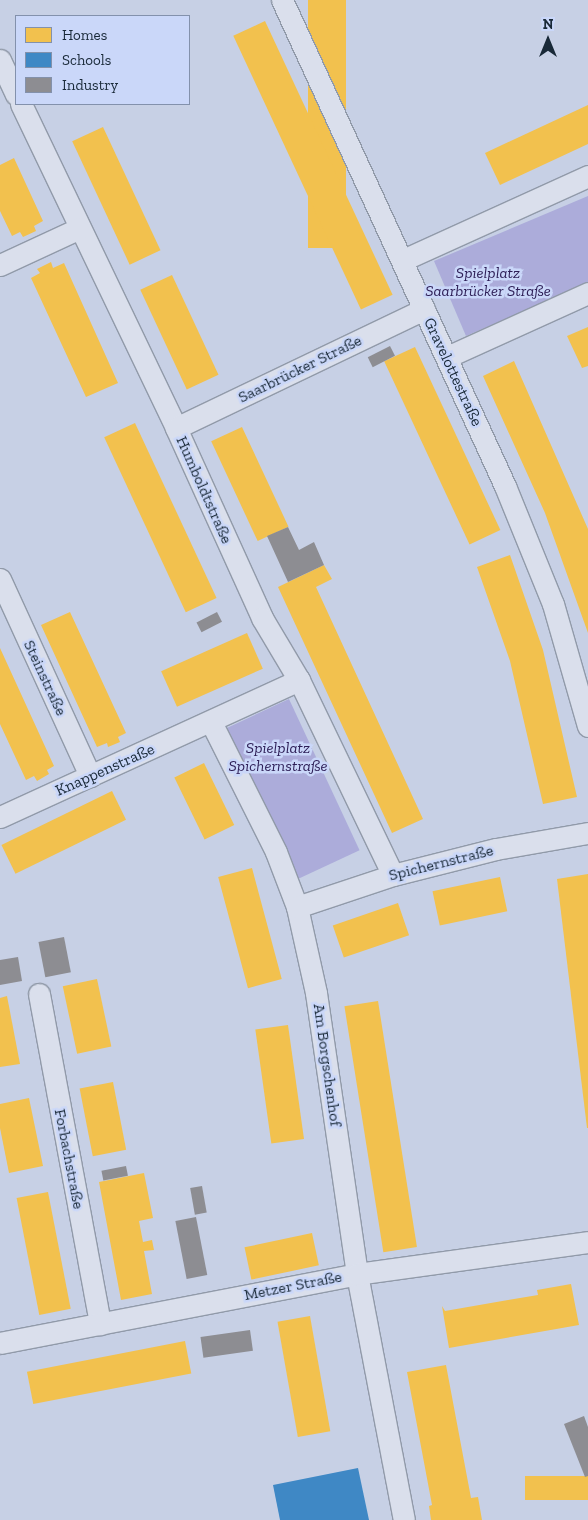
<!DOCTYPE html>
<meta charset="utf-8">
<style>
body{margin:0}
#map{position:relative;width:588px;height:1520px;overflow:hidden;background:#c7d0e5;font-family:"Zilla Slab",serif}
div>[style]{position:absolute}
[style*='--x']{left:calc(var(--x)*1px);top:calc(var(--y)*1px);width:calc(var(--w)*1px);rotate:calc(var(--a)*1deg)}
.green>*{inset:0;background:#acacda;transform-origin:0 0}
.homes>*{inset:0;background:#f2c14e;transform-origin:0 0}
.schools>*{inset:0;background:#3f88c5}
.industry>*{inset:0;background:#8d8d92;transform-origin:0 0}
.roads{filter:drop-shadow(1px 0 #919aa9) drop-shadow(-1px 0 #919aa9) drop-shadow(0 1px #919aa9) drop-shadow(0 -1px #919aa9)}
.street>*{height:21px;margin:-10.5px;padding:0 10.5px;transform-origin:10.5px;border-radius:10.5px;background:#dadfec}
span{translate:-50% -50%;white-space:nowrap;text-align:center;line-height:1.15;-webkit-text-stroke:5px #cad7f9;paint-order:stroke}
.park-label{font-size:16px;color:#2d1e56;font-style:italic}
.street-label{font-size:16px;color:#192938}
.legend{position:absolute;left:15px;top:15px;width:175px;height:90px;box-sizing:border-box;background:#cad7f9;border:1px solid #8391ac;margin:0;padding:6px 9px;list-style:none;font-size:15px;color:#192938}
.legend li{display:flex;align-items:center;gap:10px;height:25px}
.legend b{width:25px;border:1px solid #8391ac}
.north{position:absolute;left:523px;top:15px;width:50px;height:50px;-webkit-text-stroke:4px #cad7f9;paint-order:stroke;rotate:0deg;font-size:14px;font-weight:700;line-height:20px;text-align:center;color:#192938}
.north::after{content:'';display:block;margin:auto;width:18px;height:22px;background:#192938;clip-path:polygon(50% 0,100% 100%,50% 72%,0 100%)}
</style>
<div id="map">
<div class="green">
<i style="clip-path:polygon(588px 196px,588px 283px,466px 336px,434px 261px)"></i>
<i style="left:289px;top:699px;width:167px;height:71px;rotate:65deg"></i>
</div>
<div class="homes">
<i style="left:308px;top:0;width:38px;height:248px"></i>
<i style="left:265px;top:21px;width:302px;height:35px;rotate:65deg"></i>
<i style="clip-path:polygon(588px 105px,588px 144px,500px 185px,485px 153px)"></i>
<i style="left:103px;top:127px;width:136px;height:34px;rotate:65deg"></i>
<i style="clip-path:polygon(14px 158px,43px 221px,34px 226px,36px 231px,23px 237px,20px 232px,12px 236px,0 211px,0 165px)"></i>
<i style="clip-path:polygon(51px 262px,53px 268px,64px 263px,118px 383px,86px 397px,31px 278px,40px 273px,37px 269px)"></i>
<i style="left:172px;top:275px;width:110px;height:35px;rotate:65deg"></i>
<i style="clip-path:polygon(588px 327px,588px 366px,582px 368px,567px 336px)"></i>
<i style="left:415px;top:347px;width:202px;height:34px;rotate:65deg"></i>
<i style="clip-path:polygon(514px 361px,588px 529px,588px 633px,545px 513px,483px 376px)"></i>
<i style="left:135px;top:423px;width:193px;height:34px;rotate:65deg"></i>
<i style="left:242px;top:427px;width:110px;height:34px;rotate:65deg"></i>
<i style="clip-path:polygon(510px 555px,543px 650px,577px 797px,543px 804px,510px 661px,477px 567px)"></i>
<i style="clip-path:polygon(324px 565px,332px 579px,316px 587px,423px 819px,392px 833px,278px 587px)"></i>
<i style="clip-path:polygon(70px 612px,126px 733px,118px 737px,120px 742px,108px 747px,107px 743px,97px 747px,41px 625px)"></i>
<i style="left:247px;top:633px;width:39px;height:94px;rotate:66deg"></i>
<i style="clip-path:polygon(0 648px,54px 766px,47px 770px,49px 774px,37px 781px,34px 776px,26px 780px,0 724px)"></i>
<i style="left:204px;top:763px;width:69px;height:33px;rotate:64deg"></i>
<i style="left:112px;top:791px;width:32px;height:123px;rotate:64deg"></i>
<i style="left:252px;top:868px;width:115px;height:35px;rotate:75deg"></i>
<i style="clip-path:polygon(588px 874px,588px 1128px,587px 1128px,557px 879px)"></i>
<i style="left:500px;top:877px;width:35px;height:69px;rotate:78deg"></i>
<i style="left:398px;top:903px;width:34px;height:69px;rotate:71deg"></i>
<i style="left:97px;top:979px;width:69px;height:35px;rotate:78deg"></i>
<i style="clip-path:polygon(7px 996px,20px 1064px,0 1067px,0 998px)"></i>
<i style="left:378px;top:1001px;width:249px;height:34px;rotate:81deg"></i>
<i style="left:288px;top:1025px;width:115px;height:33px;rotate:82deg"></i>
<i style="left:113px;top:1082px;width:69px;height:34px;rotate:79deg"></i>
<i style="clip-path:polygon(29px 1098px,43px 1166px,9px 1173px,0 1128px,0 1104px)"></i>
<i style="clip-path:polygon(144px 1173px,153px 1218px,139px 1221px,143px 1242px,152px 1240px,154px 1250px,144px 1251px,152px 1294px,121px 1300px,99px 1182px)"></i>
<i style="left:48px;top:1192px;width:119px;height:32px;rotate:79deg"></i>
<i style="left:312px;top:1233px;width:33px;height:69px;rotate:78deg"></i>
<i style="clip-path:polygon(571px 1284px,579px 1325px,449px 1348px,442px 1306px,445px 1311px,508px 1300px,538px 1295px,537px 1290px)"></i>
<i style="left:310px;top:1316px;width:117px;height:33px;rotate:80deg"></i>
<i style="left:185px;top:1341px;width:33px;height:161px;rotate:79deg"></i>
<i style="clip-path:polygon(446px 1365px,471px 1498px,478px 1497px,482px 1520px,431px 1520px,429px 1506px,432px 1505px,407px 1372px)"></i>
<i style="left:588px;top:1476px;width:24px;height:63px;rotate:90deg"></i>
</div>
<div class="schools">
<i style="clip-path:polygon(358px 1468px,369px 1520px,280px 1520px,273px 1485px)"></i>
</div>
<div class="industry">
<i style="left:390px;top:346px;width:11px;height:25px;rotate:63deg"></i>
<i style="clip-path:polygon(288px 527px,299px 550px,314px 542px,324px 565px,288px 582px,267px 536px)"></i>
<i style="left:217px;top:612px;width:11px;height:23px;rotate:63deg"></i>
<i style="left:64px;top:937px;width:36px;height:26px;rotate:79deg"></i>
<i style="clip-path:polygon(18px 957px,22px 981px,0 985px,0 960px)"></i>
<i style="left:126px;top:1166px;width:10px;height:25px;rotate:79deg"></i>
<i style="left:202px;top:1186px;width:27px;height:12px;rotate:80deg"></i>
<i style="left:196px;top:1217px;width:59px;height:21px;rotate:79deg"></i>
<i style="left:250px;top:1330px;width:21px;height:50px;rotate:82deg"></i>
<i style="clip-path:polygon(584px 1416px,588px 1427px,588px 1476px,585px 1477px,564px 1424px)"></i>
</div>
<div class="roads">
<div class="street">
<i style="--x:282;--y:0;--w:535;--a:65.35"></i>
<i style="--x:505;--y:486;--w:127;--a:67.9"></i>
<i style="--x:553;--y:604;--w:127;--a:74"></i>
<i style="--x:0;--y:60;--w:38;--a:65"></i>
<i style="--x:21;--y:104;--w:359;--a:64.4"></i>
<i style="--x:176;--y:428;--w:209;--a:65.6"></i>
<i style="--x:262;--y:618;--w:72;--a:59.2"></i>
<i style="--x:299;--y:680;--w:216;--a:64.3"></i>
<i style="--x:403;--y:260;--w:203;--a:-24.4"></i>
<i style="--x:0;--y:265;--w:88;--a:-24.8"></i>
<i style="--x:447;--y:357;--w:155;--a:-24.4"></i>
<i style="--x:176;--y:428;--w:275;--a:-25.6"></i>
<i style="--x:0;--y:579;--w:217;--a:65.4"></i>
<i style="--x:211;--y:722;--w:145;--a:63.4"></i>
<i style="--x:276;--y:852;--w:59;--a:69.1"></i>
<i style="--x:297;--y:907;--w:88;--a:77.5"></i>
<i style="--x:316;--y:993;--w:284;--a:81.7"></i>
<i style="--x:357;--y:1274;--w:250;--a:79.2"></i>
<i style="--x:0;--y:817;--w:329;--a:-24.6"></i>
<i style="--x:297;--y:907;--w:101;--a:-18.4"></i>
<i style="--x:393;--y:875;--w:106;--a:-14.2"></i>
<i style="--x:496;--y:849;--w:93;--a:-9.9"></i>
<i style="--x:39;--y:994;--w:336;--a:79.5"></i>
<i style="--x:0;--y:1343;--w:364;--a:-10.9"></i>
<i style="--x:357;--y:1274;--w:233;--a:-7.9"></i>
</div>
</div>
<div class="park-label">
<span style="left:488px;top:282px">Spielplatz<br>Saarbrücker Straße</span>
<span style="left:278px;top:757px">Spielplatz<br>Spichernstraße</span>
</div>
<div class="street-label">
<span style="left:300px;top:369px;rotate:-26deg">Saarbrücker Straße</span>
<span style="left:453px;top:372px;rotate:65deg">Gravelottestraße</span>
<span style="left:204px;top:490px;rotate:66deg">Humboldtstraße</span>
<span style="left:45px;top:678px;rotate:65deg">Steinstraße</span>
<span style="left:105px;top:770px;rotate:-24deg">Knappenstraße</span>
<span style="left:441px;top:863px;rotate:-14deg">Spichernstraße</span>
<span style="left:327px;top:1065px;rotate:82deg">Am Borgschenhof</span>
<span style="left:69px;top:1159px;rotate:79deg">Forbachstraße</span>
<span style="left:293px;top:1286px;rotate:-11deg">Metzer Straße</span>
</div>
<ul class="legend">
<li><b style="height:14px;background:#f2c14e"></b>Homes</li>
<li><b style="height:14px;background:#3f88c5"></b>Schools</li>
<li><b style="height:14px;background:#8d8d92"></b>Industry</li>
</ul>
<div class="north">N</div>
</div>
